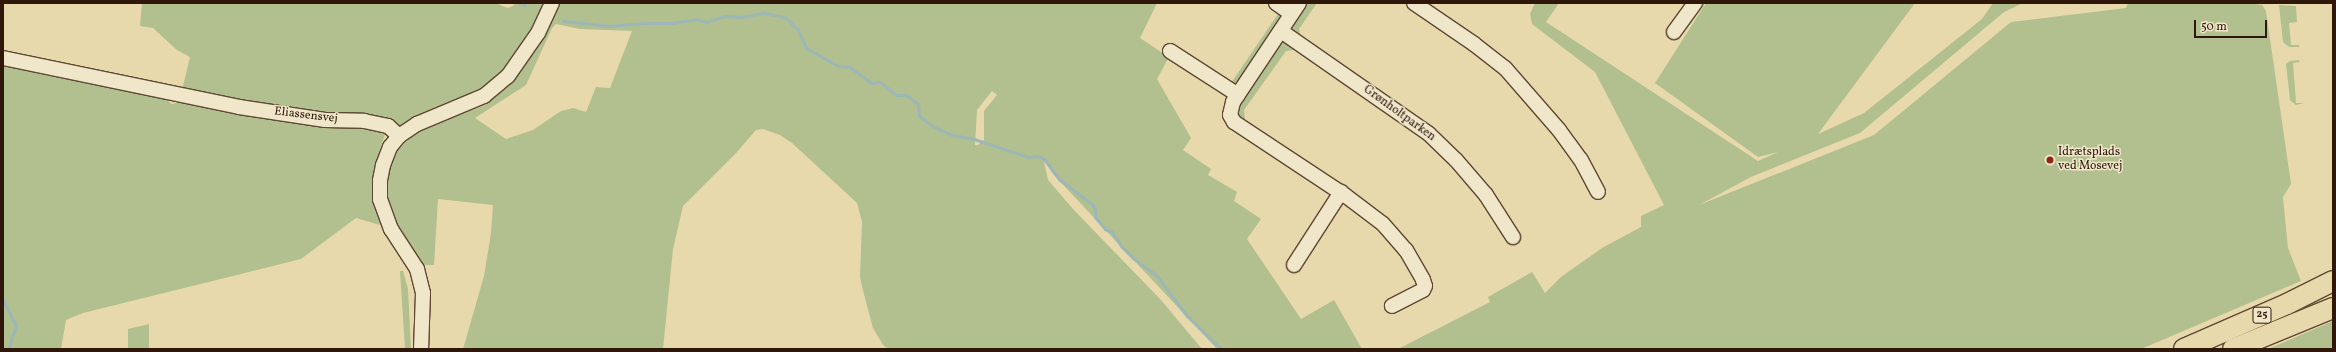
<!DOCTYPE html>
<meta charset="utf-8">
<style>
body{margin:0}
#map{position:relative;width:2336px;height:352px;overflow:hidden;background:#e8d9ad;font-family:Vollkorn,serif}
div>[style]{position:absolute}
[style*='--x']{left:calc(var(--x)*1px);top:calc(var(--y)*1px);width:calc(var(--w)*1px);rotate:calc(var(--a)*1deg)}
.green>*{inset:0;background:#b1c08e}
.stream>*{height:3px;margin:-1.5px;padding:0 1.5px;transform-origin:1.5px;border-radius:1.5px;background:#9cb7b6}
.roads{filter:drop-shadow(1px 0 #5d4833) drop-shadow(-1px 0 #5d4833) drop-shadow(0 1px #5d4833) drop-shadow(0 -1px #5d4833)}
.minor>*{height:14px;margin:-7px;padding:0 7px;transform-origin:7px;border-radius:7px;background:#f0e6ca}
.highway>*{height:20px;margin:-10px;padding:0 10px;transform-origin:10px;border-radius:10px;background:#e8d9ad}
.dots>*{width:11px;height:11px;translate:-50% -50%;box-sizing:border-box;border:2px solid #f0e6ca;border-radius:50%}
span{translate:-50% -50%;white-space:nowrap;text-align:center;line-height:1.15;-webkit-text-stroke:3px #f0e6ca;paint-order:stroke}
.shield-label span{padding:1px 3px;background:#f0e6ca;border:1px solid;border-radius:3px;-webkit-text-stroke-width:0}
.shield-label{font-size:11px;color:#2f180a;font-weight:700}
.street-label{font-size:12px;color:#2f180a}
.poi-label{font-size:12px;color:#2f180a}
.left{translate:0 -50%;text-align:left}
.frame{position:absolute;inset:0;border:4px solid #2f180a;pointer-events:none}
.scale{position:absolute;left:2194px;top:20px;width:73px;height:18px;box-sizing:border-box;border:2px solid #2f180a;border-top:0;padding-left:5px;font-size:12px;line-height:14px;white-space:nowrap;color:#2f180a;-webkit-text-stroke:3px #f0e6ca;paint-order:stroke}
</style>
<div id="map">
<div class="green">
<i style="clip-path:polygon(evenodd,142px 3px,495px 3px,508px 8px,515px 5px,511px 3px,1157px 3px,1140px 38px,1169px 57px,1157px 79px,1191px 138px,1183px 150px,1211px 169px,1208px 175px,1237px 192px,1234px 201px,1261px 219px,1247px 239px,1301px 319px,1334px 300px,1362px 349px,1217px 349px,1053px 174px,1043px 157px,1048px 180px,1073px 209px,1161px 300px,1202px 349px,888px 349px,883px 345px,873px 328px,862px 287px,860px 276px,862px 222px,857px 203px,792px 143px,780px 135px,763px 129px,756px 130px,737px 152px,683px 206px,673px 249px,663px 349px,463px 349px,484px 276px,491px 233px,493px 205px,438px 199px,434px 265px,421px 265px,395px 223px,383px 190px,388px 168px,398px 150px,410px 138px,431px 126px,485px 105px,513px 82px,539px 41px,528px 41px,495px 83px,398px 127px,253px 105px,182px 90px,190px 57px,177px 50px,153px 28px,140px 26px,142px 3px,556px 24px,580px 29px,632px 31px,610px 88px,596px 87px,586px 112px,573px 108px,561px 111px,533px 130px,506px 139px,475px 118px,526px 85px,552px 28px,556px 24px,142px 3px,992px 91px,997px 95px,984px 111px,984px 140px,978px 145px,975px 145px,977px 110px,992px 91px)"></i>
<i style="clip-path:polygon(1305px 3px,1317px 3px,1299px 29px,1301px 38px,1292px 34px,1289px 27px)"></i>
<i style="clip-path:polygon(1535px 3px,1559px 3px,1546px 22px,1758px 161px,1778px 152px,1758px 157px,1655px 83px,1706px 3px,1915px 3px,1818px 134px,1864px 113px,1982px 19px,1993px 3px,2023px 3px,2004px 12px,1860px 133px,1751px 177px,1699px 205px,1874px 135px,2011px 22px,2126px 8px,2128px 3px,2248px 3px,2262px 5px,2266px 11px,2291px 184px,2283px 197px,2288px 248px,2301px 281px,2141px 349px,1398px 349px,1490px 302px,1488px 297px,1532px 272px,1545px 293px,1561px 277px,1602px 248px,1641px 227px,1641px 216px,1664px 205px,1595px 72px,1532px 24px,1530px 14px)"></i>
<i style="clip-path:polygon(2279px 5px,2296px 6px,2297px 22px,2289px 23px,2291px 45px,2299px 45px,2299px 47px,2289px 47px,2283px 42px)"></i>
<i style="clip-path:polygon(1280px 11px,1283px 20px,1239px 86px,1229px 86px)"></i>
<i style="clip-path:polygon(1279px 42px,1284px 42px,1294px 50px,1286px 51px,1244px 110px,1245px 121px,1236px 116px,1236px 105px)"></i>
<i style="clip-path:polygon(2299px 60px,2300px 62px,2293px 63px,2296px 103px,2304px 103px,2296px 105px,2290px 100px,2286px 64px,2290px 61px)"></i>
<i style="clip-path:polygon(3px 65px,162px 97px,172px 104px,180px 102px,286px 121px,371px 130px,385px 134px,374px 168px,380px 225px,356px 218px,301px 259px,83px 313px,66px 320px,61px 349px,3px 349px)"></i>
<i style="clip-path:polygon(400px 271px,403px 271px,408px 289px,411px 349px,405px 349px)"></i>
<i style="clip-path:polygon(2333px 321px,2333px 347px,2328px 349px,2268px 349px)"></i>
<i style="clip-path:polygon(149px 324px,149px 349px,128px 349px,128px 329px)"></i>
</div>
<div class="stream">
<i style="--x:520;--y:3;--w:5;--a:22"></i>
<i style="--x:563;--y:21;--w:47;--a:6.1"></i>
<i style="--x:610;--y:26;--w:34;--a:-5"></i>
<i style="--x:644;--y:23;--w:28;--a:0"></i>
<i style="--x:672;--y:23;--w:24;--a:-9"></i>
<i style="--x:696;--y:19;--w:10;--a:17"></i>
<i style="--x:706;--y:22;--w:21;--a:-17"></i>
<i style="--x:726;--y:16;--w:15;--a:4"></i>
<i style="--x:741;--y:17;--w:23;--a:-10"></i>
<i style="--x:764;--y:13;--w:21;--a:11"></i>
<i style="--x:785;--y:17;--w:18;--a:45"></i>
<i style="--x:798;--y:30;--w:20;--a:66"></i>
<i style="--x:806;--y:48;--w:37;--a:29"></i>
<i style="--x:838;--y:66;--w:12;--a:5"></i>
<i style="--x:850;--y:67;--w:26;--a:37"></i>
<i style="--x:871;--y:83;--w:9;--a:-6"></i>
<i style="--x:880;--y:82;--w:21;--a:39"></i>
<i style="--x:896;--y:95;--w:10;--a:0"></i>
<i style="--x:906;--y:95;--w:15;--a:37"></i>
<i style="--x:918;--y:104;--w:12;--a:85"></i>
<i style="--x:919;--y:116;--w:19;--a:36"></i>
<i style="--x:934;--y:127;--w:20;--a:24"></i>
<i style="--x:952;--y:135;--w:22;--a:10"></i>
<i style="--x:974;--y:139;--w:57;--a:18.4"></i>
<i style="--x:1028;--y:157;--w:9;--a:-6"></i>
<i style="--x:1037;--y:156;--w:8;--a:23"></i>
<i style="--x:1044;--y:159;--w:26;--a:53"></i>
<i style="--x:1060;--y:180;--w:41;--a:37.1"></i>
<i style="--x:1093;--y:205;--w:5;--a:68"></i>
<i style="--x:1095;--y:210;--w:7;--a:90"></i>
<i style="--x:1095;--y:217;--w:16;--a:50"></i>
<i style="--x:1105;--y:229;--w:8;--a:23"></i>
<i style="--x:1112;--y:232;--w:17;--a:57"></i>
<i style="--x:1121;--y:246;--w:17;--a:45"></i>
<i style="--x:1133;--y:258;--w:30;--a:37"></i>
<i style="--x:1157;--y:276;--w:50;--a:53.1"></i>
<i style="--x:1187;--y:316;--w:47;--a:44.1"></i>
<i style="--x:3;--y:300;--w:28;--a:63"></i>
<i style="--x:16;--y:325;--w:25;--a:108"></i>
</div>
<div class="roads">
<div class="minor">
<i style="--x:1276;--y:3;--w:19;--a:35"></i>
<i style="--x:1299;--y:3;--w:119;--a:123.7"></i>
<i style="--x:1233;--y:102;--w:13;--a:103"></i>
<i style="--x:1230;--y:115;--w:8;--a:60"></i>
<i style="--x:1234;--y:122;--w:134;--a:33.5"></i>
<i style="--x:1346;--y:196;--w:46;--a:37.1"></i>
<i style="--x:1383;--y:224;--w:35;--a:49"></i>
<i style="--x:1406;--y:250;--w:34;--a:60"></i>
<i style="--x:1423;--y:280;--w:6;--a:72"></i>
<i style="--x:1425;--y:286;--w:4;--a:117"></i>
<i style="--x:1423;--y:290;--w:35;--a:153"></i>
<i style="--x:1414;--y:3;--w:73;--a:34.3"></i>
<i style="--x:1474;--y:44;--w:39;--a:38"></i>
<i style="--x:1505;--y:68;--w:82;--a:48.9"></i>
<i style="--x:1559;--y:130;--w:37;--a:54"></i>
<i style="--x:1581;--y:160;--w:36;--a:62"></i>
<i style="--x:1281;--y:31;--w:180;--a:34.8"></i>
<i style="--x:1429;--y:134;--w:37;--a:44"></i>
<i style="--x:1456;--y:160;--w:46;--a:49.4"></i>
<i style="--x:1486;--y:195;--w:50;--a:57.3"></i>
<i style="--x:1674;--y:32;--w:36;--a:-54"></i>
<i style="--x:1170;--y:51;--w:81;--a:32.9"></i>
<i style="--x:3;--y:58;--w:241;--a:11.7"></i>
<i style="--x:239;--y:107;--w:87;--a:8.6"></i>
<i style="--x:325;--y:120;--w:39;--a:1"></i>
<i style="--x:364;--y:121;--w:25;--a:12"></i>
<i style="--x:388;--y:126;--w:15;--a:42"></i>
<i style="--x:399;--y:136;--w:22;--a:-34"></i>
<i style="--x:417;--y:124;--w:73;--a:-22.7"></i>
<i style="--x:484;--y:96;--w:31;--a:-40"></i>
<i style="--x:508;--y:76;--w:52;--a:-55.1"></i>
<i style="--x:538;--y:33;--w:33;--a:-65"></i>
<i style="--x:399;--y:136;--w:14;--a:129"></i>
<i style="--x:390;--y:147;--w:19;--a:111"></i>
<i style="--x:383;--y:165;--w:16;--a:101"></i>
<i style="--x:380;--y:181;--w:18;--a:90"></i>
<i style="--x:380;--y:199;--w:32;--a:70"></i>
<i style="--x:391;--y:229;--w:48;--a:57"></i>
<i style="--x:417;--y:269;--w:25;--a:76"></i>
<i style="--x:423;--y:293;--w:56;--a:92"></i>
<i style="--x:1294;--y:265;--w:87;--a:-57.2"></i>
</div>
<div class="highway">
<i style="--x:2184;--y:349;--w:112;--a:-23.6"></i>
<i style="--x:2287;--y:304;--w:51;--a:-26.6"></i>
<i style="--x:2233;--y:349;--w:108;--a:-22.3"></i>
</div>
</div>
<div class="dots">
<i style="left:2050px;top:160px;background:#8f2418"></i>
</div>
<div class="shield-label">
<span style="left:2262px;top:315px">25</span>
</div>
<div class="street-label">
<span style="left:1399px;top:114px;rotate:36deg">Grønholtparken</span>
<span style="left:306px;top:116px;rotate:7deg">Eliassensvej</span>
</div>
<div class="poi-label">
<span class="left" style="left:2058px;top:160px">Idrætsplads<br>ved Mosevej</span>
</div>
<div class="frame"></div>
<div class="scale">50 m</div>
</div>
